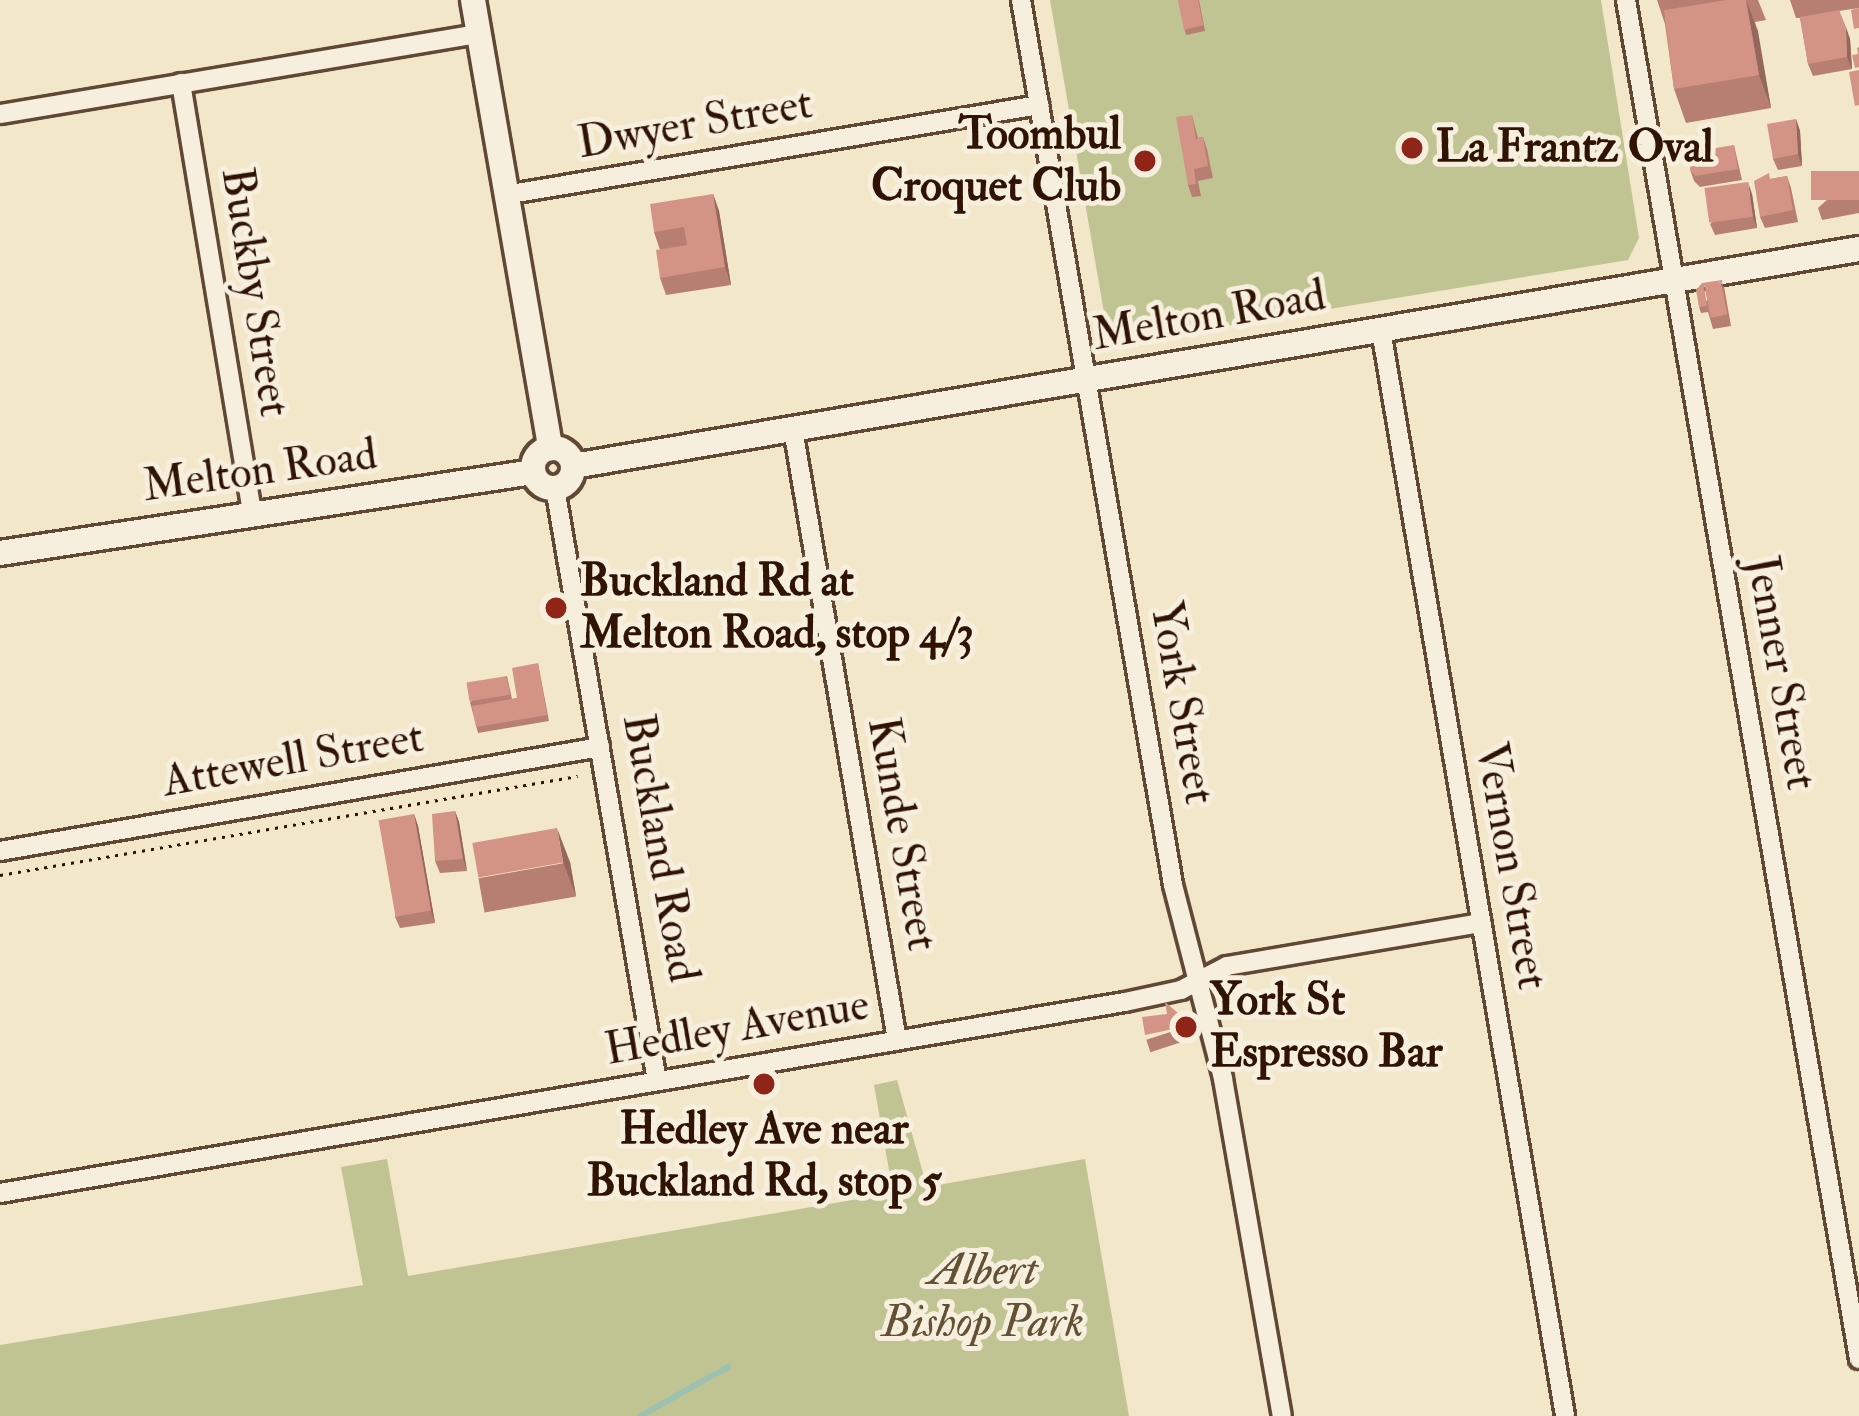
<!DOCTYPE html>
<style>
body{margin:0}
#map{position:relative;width:1859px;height:1416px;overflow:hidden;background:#f3e7ca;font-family:"IM FELL Double Pica",serif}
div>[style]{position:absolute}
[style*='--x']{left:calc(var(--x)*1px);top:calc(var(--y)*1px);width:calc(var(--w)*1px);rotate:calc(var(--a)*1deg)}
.green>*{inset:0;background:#c0c493}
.stream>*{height:6px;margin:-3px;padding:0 3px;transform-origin:3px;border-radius:3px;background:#9dc1b0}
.path>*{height:3px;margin-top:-1.5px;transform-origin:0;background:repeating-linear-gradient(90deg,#2f1303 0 3px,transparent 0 9px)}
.roads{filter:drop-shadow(3px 0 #604835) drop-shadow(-3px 0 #604835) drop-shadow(0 3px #604835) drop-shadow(0 -3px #604835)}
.street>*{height:18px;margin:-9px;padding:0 9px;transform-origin:9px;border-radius:9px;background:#f7efdd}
.secondary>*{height:24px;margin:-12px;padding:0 12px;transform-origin:12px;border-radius:12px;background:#f7efdd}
.secondary>.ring{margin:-12px;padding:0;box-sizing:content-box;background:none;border:24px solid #f7efdd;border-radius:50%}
.wall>*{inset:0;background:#b67f72;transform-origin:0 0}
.shaded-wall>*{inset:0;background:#94685d}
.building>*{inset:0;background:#d49485;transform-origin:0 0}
.dots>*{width:33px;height:33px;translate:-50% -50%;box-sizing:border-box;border:6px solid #f7efdd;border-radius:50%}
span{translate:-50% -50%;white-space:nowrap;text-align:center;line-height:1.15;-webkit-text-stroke:10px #f7efdd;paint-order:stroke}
.street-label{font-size:45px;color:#2f1303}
.poi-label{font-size:45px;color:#2f1303;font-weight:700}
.right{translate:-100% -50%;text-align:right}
.left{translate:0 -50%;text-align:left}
.park-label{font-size:45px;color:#625135;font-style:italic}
</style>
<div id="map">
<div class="green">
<i style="clip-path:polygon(1050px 0,1601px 0,1639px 238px,1628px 260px,1123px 343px,1106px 324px)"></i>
<i style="clip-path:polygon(897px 1080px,927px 1187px,1085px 1159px,1129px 1416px,0 1416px,0 1345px,363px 1285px,341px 1167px,387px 1159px,408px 1276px,893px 1193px,874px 1085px)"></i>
</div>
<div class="stream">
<i style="--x:640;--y:1416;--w:101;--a:-29.1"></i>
</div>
<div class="path">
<i style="--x:0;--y:875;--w:586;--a:-9.72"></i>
</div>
<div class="roads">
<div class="street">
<i style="--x:1021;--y:0;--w:898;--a:80.25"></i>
<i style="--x:1173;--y:885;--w:200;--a:75.5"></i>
<i style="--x:1223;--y:1079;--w:342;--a:80.1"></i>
<i style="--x:1626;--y:0;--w:1379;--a:80.27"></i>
<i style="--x:181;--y:83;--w:436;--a:80.6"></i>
<i style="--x:0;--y:114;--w:485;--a:-9.5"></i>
<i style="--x:505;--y:195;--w:542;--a:-9.57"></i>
<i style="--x:1381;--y:330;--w:1101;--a:80.38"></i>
<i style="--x:793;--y:429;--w:620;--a:80.34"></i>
<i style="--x:555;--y:488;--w:602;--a:80.24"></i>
<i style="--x:0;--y:851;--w:609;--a:-9.83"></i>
<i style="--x:0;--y:1193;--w:1141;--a:-9.64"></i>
<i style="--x:1125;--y:1002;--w:57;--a:-12.1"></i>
<i style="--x:1181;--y:990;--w:52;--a:-27.6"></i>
<i style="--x:1227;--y:966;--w:258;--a:-9.6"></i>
</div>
<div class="secondary">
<i style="--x:473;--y:0;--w:455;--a:80.2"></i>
<i class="ring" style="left:533px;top:448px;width:16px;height:16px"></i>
<i style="--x:573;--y:466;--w:1304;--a:-9.58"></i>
<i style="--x:0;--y:553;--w:539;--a:-8.64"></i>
</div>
</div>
<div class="wall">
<i style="clip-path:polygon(1178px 0,1199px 0,1205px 31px,1186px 35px)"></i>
<i style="clip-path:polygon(1657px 0,1758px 0,1766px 20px,1755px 22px,1771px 108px,1686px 123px,1674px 89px,1665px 24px)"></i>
<i style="clip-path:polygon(1790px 0,1859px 0,1859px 8px,1839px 11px,1850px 39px,1852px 69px,1813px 76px,1808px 64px,1800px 18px,1796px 18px)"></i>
<i style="clip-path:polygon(1192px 115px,1198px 138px,1203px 137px,1207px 149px,1213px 178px,1198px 181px,1201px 196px,1192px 197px,1188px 185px)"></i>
<i style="clip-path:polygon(1796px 119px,1800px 131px,1802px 166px,1778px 170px,1773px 159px)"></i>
<i style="clip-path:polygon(1734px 145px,1742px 180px,1700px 187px,1694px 181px,1690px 169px)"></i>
<i style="clip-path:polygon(1859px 171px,1859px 213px,1822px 220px,1818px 208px)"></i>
<i style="clip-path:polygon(1787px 176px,1791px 188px,1798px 222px,1765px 228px,1760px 217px,1770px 179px)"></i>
<i style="clip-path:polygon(713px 194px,719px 211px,731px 285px,666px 295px,660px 278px,660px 250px,654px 232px)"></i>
<i style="clip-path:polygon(1752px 194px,1757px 228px,1715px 235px,1710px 224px)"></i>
<i style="clip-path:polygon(1724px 286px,1731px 326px,1713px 329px,1708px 312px,1701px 313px,1699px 307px)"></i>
<i style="clip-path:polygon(538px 663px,549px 721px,478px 733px,470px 702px,507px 676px,512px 699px,517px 698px)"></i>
<i style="clip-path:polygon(455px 811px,459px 822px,467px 871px,440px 873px,435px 861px)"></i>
<i style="clip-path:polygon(414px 814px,418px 826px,435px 923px,400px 928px,395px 917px)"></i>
<i style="left:570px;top:862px;width:35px;height:93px;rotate:80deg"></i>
<i style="left:1192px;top:1025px;width:13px;height:48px;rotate:72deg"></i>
</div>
<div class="shaded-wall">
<i style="clip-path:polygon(1746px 0,1758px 31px,1771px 108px,1759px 75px)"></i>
<i style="clip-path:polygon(1846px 27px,1850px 39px,1852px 69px,1847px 57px)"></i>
<i style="clip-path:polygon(1796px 119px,1800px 131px,1802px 166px,1798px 154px)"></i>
<i style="clip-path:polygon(1748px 182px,1752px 194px,1757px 228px,1753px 217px)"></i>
<i style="clip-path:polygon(713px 194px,719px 211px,731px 285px,725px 267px)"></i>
<i style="clip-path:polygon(455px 811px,459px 822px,467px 871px,463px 859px)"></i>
<i style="clip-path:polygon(414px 814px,418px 826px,435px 923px,431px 911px)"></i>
<i style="clip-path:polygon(557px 828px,570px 862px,576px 896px,563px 862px)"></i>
</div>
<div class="building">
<i style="clip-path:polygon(1178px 0,1198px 0,1203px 25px,1184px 30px)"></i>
<i style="clip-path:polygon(1727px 0,1746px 0,1759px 75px,1674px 89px,1664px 10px)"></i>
<i style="clip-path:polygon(1859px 8px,1859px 28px,1854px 29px,1851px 10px)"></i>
<i style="clip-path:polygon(1839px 10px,1846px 27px,1847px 57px,1808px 64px,1800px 17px)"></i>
<i style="clip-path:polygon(1859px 47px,1859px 67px,1855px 68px,1852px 55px,1858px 54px,1857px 48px)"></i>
<i style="clip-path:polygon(1859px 70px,1859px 105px,1855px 106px,1849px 72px)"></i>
<i style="clip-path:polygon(1192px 115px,1196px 139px,1203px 137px,1208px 166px,1194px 169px,1196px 184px,1188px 185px,1176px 117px)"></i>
<i style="clip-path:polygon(1796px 119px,1798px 154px,1773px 159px,1767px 124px)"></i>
<i style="clip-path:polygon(1734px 145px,1738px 169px,1695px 176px,1690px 169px,1691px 152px)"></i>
<i style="left:1859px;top:171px;width:29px;height:48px;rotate:90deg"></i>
<i style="clip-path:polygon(1769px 173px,1770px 179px,1787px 176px,1793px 210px,1760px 217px,1754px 181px)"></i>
<i style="left:1748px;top:182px;width:35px;height:44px;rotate:82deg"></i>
<i style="clip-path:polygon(713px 194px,725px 267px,660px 278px,656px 250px,687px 245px,684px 227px,654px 232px,650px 204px)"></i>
<i style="clip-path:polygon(1722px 280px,1723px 288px,1721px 282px,1704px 286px,1707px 306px,1699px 307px,1696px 290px,1702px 283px)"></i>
<i style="left:1721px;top:282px;width:33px;height:17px;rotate:79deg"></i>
<i style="clip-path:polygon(538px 663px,547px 715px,476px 727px,472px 706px,517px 698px,512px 668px)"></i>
<i style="left:507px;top:676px;width:19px;height:41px;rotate:81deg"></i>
<i style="clip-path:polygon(455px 811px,463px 859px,435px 861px,432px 814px)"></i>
<i style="left:414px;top:814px;width:98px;height:36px;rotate:80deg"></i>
<i style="left:557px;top:828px;width:35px;height:86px;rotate:80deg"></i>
<i style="clip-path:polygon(1165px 1002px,1192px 1025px,1145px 1035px,1142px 1017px,1167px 1014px)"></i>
</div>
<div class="dots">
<i style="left:1412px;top:148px;background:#8f2418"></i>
<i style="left:1145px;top:161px;background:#8f2418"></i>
<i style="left:556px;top:608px;background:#8f2418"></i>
<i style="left:1186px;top:1027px;background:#8f2418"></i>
<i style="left:764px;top:1084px;background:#8f2418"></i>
</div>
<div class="street-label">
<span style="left:695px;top:124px;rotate:-10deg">Dwyer Street</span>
<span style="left:255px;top:292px;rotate:81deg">Buckby Street</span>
<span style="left:1209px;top:316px;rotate:-10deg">Melton Road</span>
<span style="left:260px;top:471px;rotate:-8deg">Melton Road</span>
<span style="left:1781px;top:673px;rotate:80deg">Jenner Street</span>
<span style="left:1182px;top:703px;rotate:80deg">York Street</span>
<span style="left:293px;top:760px;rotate:-10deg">Attewell Street</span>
<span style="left:902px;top:834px;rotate:80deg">Kunde Street</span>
<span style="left:660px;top:848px;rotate:80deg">Buckland Road</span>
<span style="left:1511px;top:866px;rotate:80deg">Vernon Street</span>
<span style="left:737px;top:1028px;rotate:-10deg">Hedley Avenue</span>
</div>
<div class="poi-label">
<span class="right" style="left:1121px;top:161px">Toombul<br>Croquet Club</span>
<span class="left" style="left:1436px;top:148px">La Frantz Oval</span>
<span class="left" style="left:580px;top:608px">Buckland Rd at<br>Melton Road, stop 4/3</span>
<span class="left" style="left:1210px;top:1027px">York St<br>Espresso Bar</span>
<span style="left:764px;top:1156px">Hedley Ave near<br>Buckland Rd, stop 5</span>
</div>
<div class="park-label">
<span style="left:983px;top:1297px">Albert<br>Bishop Park</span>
</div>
</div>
